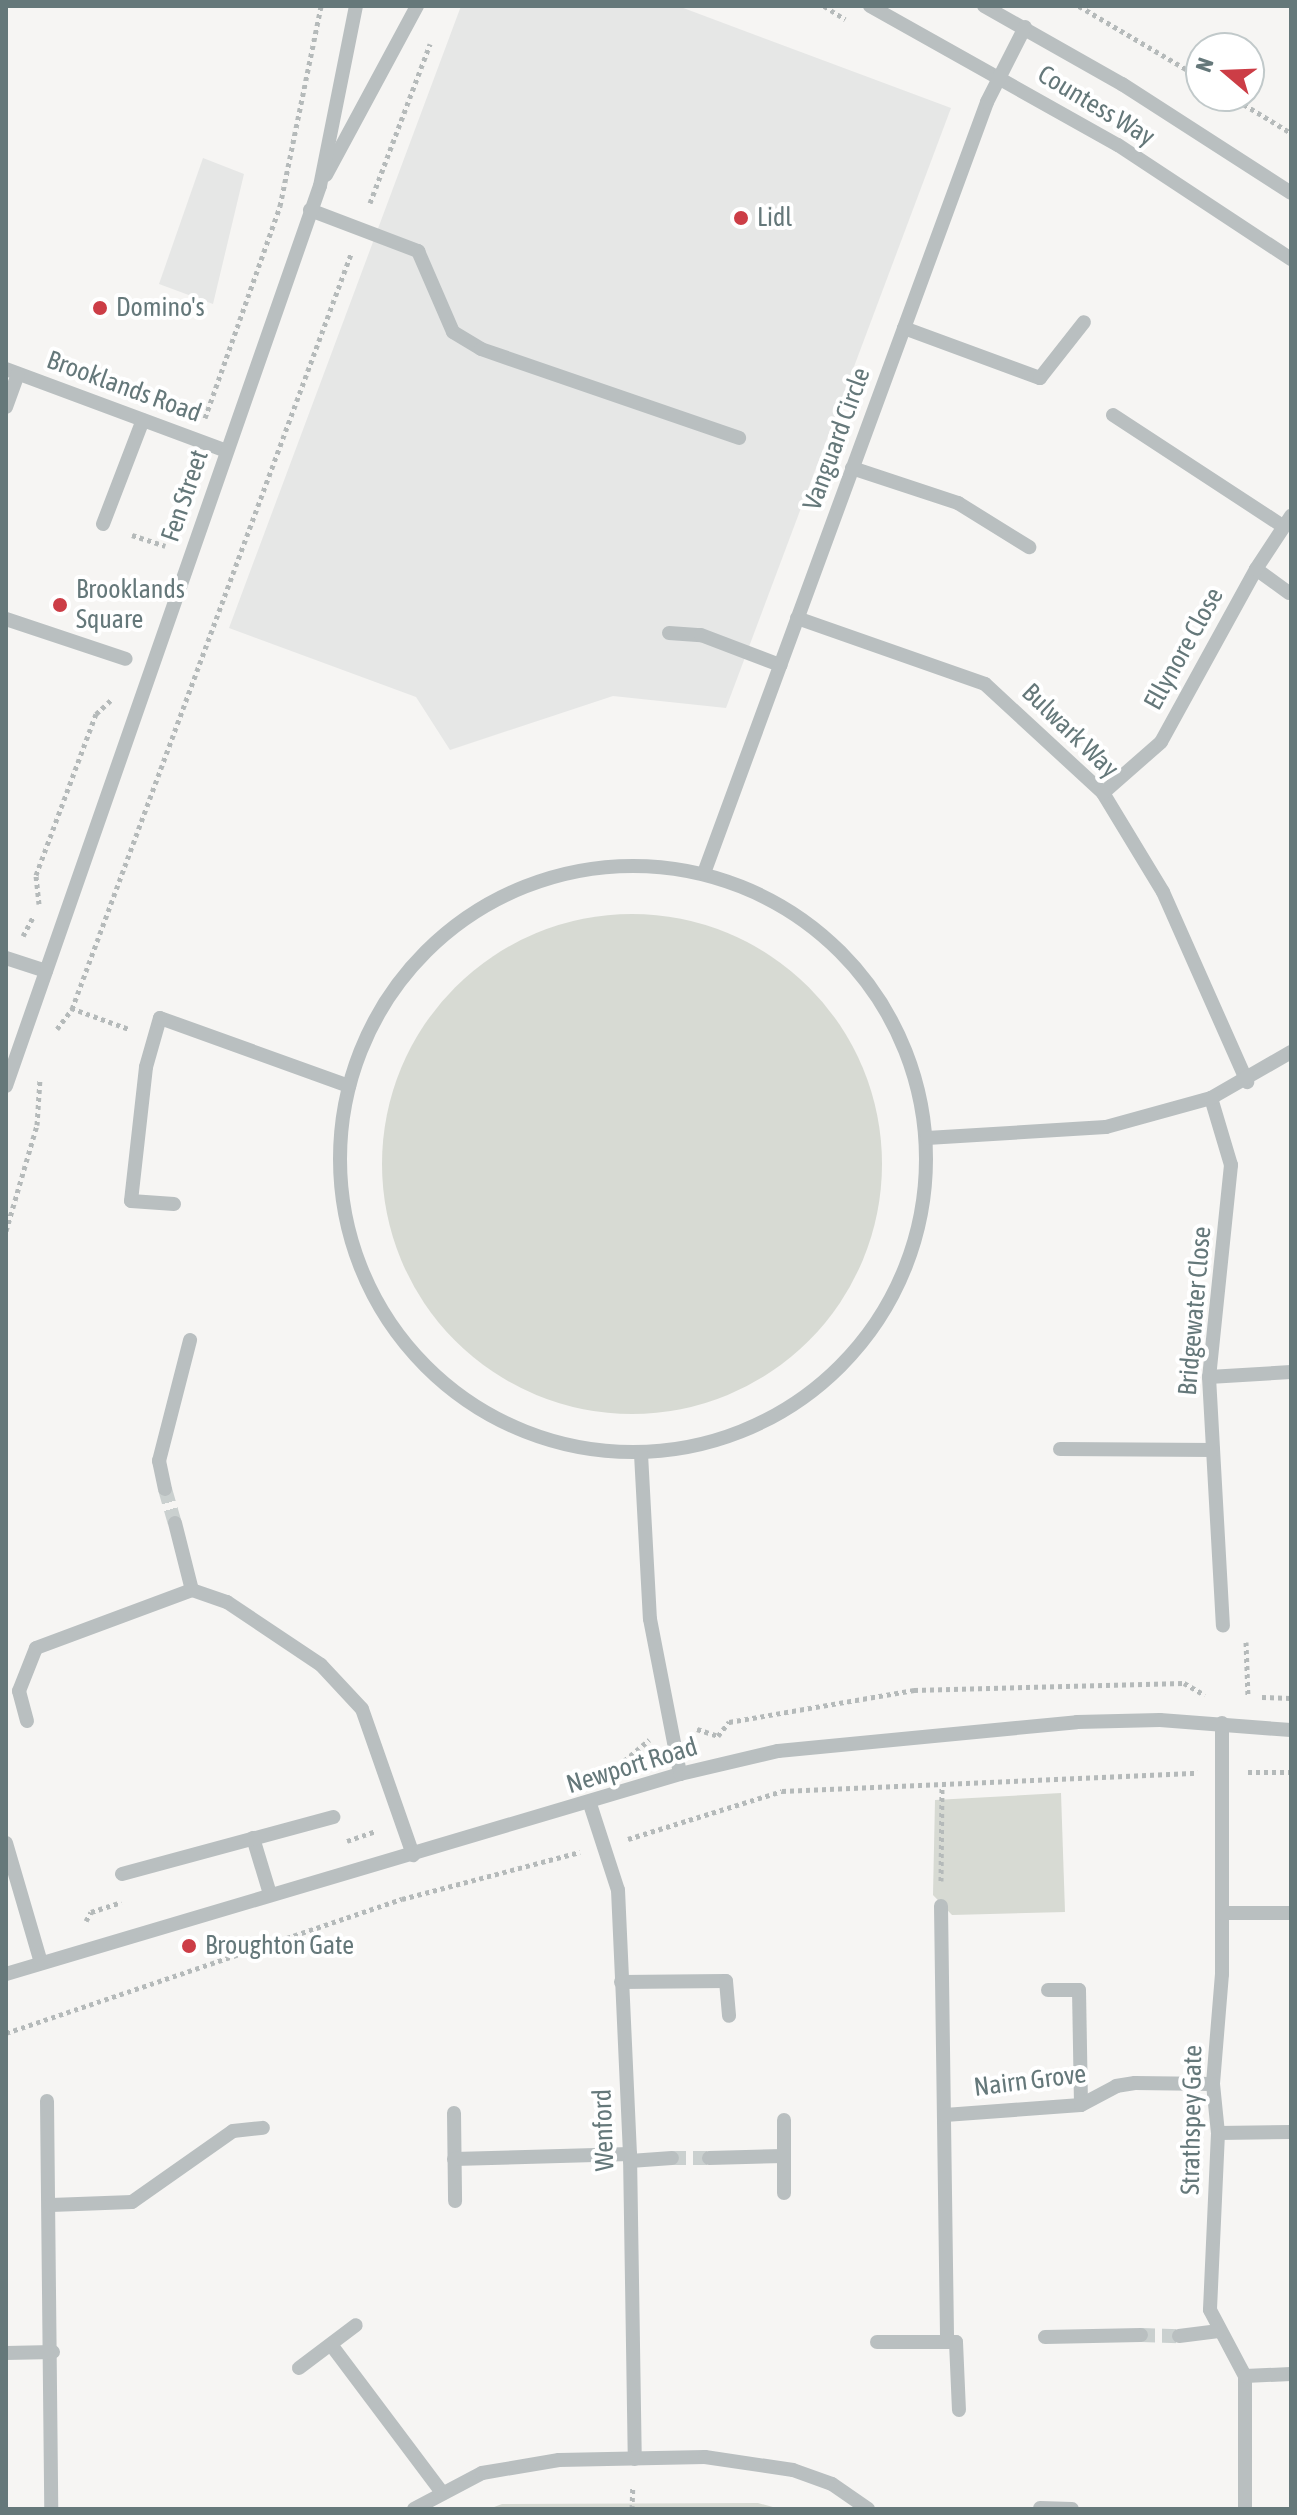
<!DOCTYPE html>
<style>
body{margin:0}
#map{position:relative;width:1297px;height:2515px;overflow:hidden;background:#f6f5f3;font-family:"Asap Condensed",sans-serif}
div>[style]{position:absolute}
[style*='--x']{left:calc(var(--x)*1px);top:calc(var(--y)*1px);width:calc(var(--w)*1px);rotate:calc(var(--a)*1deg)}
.built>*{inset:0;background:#e6e7e6}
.green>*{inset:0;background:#d7dad3}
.round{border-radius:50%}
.minor-tunnel>*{height:14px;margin-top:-7px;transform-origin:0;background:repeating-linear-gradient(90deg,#cad0cf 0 14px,transparent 0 21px)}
.path>*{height:5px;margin-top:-2.5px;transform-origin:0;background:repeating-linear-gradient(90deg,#b5baba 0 4px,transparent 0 8px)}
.minor>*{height:14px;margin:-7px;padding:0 7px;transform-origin:7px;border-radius:7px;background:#b9bfc0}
.minor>.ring{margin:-7px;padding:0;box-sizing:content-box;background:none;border:14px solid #b9bfc0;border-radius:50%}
.dots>*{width:22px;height:22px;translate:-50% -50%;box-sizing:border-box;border:4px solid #fff;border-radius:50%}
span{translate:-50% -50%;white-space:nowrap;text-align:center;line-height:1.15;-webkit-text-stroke:8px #fff;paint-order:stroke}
.street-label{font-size:26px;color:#65787a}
.poi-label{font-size:26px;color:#65787a}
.left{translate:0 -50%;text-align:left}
.frame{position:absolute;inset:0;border:8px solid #65787a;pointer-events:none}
.north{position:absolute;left:1185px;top:32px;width:80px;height:80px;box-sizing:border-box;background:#fff;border:2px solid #c1c9ca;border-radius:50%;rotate:289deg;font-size:22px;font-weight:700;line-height:32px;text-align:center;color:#65787a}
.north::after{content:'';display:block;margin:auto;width:28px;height:36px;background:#cc3d46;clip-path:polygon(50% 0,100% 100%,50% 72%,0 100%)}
</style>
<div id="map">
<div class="built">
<i style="clip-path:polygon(461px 6px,678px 6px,951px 108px,726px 708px,613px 696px,450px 750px,416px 697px,229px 628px)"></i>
<i style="clip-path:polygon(203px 158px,244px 174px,213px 304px,159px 284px)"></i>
</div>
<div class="green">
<i class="round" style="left:382px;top:914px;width:500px;height:500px"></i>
<i style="clip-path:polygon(1061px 1793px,1065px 1912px,952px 1915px,933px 1895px,935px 1800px)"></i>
<i style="clip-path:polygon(758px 2503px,780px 2509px,489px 2509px,502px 2504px)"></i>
</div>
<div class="minor-tunnel">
<i style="--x:165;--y:1489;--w:35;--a:74"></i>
<i style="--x:672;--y:2158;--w:37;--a:0"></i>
<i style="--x:1141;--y:2335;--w:38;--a:2"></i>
</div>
<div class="path">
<i style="--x:824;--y:6;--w:25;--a:32"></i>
<i style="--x:1079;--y:6;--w:142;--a:30.5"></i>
<i style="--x:1230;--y:96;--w:71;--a:31.2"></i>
<i style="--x:370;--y:203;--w:170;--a:-69.3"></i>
<i style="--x:205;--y:418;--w:225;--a:-70.5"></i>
<i style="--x:280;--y:206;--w:204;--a:-78.4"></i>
<i style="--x:132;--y:535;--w:35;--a:18"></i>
<i style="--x:39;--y:904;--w:29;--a:-96"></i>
<i style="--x:36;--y:875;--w:172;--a:-69.6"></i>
<i style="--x:96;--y:714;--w:21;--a:-43"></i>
<i style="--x:23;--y:936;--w:21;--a:-62"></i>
<i style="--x:71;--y:1008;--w:62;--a:19.9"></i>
<i style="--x:57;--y:1029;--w:25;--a:-53"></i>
<i style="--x:72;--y:1009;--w:805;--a:-69.72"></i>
<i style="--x:6;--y:1231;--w:110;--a:-73.7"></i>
<i style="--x:37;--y:1125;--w:47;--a:-86.3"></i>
<i style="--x:1246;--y:1642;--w:55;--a:87.9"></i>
<i style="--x:1262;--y:1697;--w:29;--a:2"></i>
<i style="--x:697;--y:1729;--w:22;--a:18"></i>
<i style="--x:718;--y:1736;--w:18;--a:-52"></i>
<i style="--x:729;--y:1722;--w:188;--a:-9.8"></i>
<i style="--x:914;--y:1690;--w:270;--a:-1.5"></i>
<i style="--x:1184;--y:1683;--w:24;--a:30"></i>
<i style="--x:624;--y:1761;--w:33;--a:-40"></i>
<i style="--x:1248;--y:1772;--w:43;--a:0"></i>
<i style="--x:628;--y:1839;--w:161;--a:-17.3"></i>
<i style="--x:782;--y:1791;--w:416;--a:-2.5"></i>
<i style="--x:347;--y:1841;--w:31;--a:-19"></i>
<i style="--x:941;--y:1881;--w:94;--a:-89.4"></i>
<i style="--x:86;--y:1921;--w:10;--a:-61"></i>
<i style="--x:91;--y:1912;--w:32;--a:-18"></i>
<i style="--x:6;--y:2033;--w:418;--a:-18.7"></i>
<i style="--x:402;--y:1899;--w:184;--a:-14.8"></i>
<i style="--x:632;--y:2509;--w:23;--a:-88"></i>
</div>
<div class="minor">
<i style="--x:870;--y:6;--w:284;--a:29.3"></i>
<i style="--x:1118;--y:145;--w:207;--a:33.4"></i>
<i style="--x:984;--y:6;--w:159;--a:29.5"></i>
<i style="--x:1122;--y:84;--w:201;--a:32.8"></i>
<i style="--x:326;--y:175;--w:192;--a:-61.7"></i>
<i style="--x:310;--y:210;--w:116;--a:20.8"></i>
<i style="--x:418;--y:251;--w:88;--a:66.6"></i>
<i style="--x:453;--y:332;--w:33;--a:31"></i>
<i style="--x:481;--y:349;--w:273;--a:19"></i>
<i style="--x:904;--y:328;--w:145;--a:20.2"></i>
<i style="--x:1040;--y:378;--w:71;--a:-51.8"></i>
<i style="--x:6;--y:369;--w:235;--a:20.4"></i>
<i style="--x:6;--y:407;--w:35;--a:-70"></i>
<i style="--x:1113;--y:415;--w:201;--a:33.2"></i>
<i style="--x:852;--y:468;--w:112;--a:18.3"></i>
<i style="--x:958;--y:503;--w:84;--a:31.8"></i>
<i style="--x:103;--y:524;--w:111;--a:-69"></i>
<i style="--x:1256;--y:569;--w:41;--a:36"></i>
<i style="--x:797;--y:618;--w:199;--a:19.3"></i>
<i style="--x:985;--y:684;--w:161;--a:42.7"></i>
<i style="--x:1103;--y:793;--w:116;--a:58.8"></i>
<i style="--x:1163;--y:892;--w:208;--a:66.1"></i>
<i style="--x:6;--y:619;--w:126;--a:18.4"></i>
<i style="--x:669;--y:633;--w:32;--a:4"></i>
<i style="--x:701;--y:635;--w:85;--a:20.8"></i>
<i style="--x:1103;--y:793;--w:77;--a:-41.3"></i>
<i style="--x:1161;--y:742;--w:197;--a:-61.2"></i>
<i style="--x:1256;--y:569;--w:64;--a:-56.6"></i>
<i class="ring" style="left:340px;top:866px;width:572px;height:572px"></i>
<i style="--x:704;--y:873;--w:821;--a:-69.84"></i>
<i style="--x:987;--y:102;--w:84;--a:-63.1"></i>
<i style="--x:6;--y:958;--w:42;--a:18"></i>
<i style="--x:6;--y:1086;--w:953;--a:-70.77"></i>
<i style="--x:320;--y:186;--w:184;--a:-78.7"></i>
<i style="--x:1211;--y:1098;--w:70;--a:73.4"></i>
<i style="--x:1231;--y:1165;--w:213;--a:95.9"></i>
<i style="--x:1209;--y:1377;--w:249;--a:86.8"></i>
<i style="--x:927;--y:1138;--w:179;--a:-3.5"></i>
<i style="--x:1106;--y:1127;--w:109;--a:-15.4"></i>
<i style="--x:1211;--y:1098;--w:92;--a:-29.9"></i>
<i style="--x:174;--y:1204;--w:43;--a:-176"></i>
<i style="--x:131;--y:1201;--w:135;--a:-83.6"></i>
<i style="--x:146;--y:1067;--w:51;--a:-74.1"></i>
<i style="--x:160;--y:1018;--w:201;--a:19.8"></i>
<i style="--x:1209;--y:1377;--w:82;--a:-3.5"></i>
<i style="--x:1060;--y:1449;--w:153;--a:0.4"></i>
<i style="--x:641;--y:1454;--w:165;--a:86.9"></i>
<i style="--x:650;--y:1619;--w:158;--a:79"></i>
<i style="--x:165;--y:1489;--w:29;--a:-102"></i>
<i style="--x:159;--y:1461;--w:125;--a:-75.6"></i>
<i style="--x:175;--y:1523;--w:69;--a:75.8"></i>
<i style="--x:27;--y:1721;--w:31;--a:-105"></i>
<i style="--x:19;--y:1691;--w:46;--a:-68.4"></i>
<i style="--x:36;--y:1648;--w:166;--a:-20.4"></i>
<i style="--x:192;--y:1590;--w:37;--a:19"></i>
<i style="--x:227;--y:1602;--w:113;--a:33.8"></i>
<i style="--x:321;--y:1665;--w:60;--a:47"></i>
<i style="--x:362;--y:1709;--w:155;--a:70.7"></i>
<i style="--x:1222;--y:1723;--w:251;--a:90"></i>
<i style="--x:1222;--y:1974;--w:110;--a:94.7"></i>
<i style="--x:1213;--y:2084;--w:49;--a:84.2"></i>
<i style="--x:1218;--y:2133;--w:177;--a:92.6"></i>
<i style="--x:1210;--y:2310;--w:75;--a:62.1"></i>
<i style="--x:1245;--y:2376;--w:133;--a:90"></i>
<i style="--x:590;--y:1804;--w:90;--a:72"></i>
<i style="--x:618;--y:1890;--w:264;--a:87.4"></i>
<i style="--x:630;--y:2154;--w:305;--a:89.1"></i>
<i style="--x:253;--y:1838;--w:59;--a:73.1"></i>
<i style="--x:6;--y:1843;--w:125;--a:73.7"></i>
<i style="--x:122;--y:1874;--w:219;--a:-15.1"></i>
<i style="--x:941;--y:1906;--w:436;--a:89.2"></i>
<i style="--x:1222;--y:1913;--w:69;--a:0"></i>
<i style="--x:6;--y:1974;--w:703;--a:-16.53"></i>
<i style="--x:680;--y:1774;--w:101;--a:-13.2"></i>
<i style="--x:778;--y:1751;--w:300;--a:-5.5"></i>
<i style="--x:1077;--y:1722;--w:83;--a:-1.4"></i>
<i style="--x:1160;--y:1720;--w:131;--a:4.4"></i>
<i style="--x:621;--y:1982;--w:105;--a:-0.5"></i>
<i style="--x:726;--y:1981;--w:35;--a:85"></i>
<i style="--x:1048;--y:1990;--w:31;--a:0"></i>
<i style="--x:1079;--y:1990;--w:115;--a:89"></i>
<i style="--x:47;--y:2101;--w:408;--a:89.4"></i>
<i style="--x:454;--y:2113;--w:88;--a:89.3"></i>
<i style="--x:945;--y:2115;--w:136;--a:-4.2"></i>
<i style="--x:1081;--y:2105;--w:40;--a:-28"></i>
<i style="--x:1116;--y:2086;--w:19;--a:-9"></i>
<i style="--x:1135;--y:2083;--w:78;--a:0.7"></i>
<i style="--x:1218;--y:2133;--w:73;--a:-0.8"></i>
<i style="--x:709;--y:2158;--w:75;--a:-1.5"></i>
<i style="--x:454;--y:2159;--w:176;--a:-1.6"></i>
<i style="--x:630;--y:2161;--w:42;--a:-4.1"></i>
<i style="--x:784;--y:2193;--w:73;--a:-90"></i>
<i style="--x:51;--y:2205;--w:81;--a:-2.1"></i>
<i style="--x:132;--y:2202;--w:123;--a:-35.1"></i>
<i style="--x:233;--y:2131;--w:30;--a:-6"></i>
<i style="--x:1179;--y:2336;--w:40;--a:-7.1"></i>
<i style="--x:1045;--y:2337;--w:96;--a:-1.2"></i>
<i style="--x:877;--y:2342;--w:79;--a:0"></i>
<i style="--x:956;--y:2342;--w:68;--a:87.5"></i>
<i style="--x:332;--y:2346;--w:181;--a:53.1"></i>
<i style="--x:6;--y:2353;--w:47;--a:-1.2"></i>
<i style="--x:299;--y:2368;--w:71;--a:-37"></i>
<i style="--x:1245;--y:2376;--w:46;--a:-2.5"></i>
<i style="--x:1040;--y:2508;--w:32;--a:2"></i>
<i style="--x:414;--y:2509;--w:77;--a:-27.9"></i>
<i style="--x:482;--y:2473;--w:78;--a:-9.6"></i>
<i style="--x:559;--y:2460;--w:146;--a:-1.2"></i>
<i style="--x:705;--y:2457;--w:89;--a:8.4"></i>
<i style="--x:793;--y:2470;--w:41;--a:19.7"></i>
<i style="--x:832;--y:2484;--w:44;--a:34.8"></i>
</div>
<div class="dots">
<i style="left:741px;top:218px;background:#cc3d46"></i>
<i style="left:100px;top:308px;background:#cc3d46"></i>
<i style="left:60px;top:605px;background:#cc3d46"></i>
<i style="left:189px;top:1946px;background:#cc3d46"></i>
</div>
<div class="street-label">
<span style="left:1096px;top:106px;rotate:31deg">Countess Way</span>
<span style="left:124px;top:387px;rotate:20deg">Brooklands Road</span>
<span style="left:837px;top:439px;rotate:-70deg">Vanguard Circle</span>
<span style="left:185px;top:496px;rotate:-71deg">Fen Street</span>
<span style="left:1184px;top:649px;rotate:-61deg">Ellynore Close</span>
<span style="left:1070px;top:731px;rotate:44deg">Bulwark Way</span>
<span style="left:1195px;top:1311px;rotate:-85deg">Bridgewater Close</span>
<span style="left:632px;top:1766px;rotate:-17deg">Newport Road</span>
<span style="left:1030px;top:2081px;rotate:-7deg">Nairn Grove</span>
<span style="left:1192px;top:2120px;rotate:-89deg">Strathspey Gate</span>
<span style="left:604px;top:2130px;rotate:-92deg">Wenford</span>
</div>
<div class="poi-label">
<span class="left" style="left:757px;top:218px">Lidl</span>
<span class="left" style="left:116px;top:308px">Domino's</span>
<span class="left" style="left:76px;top:605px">Brooklands<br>Square</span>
<span class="left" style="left:205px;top:1946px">Broughton Gate</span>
</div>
<div class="frame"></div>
<div class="north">N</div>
</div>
